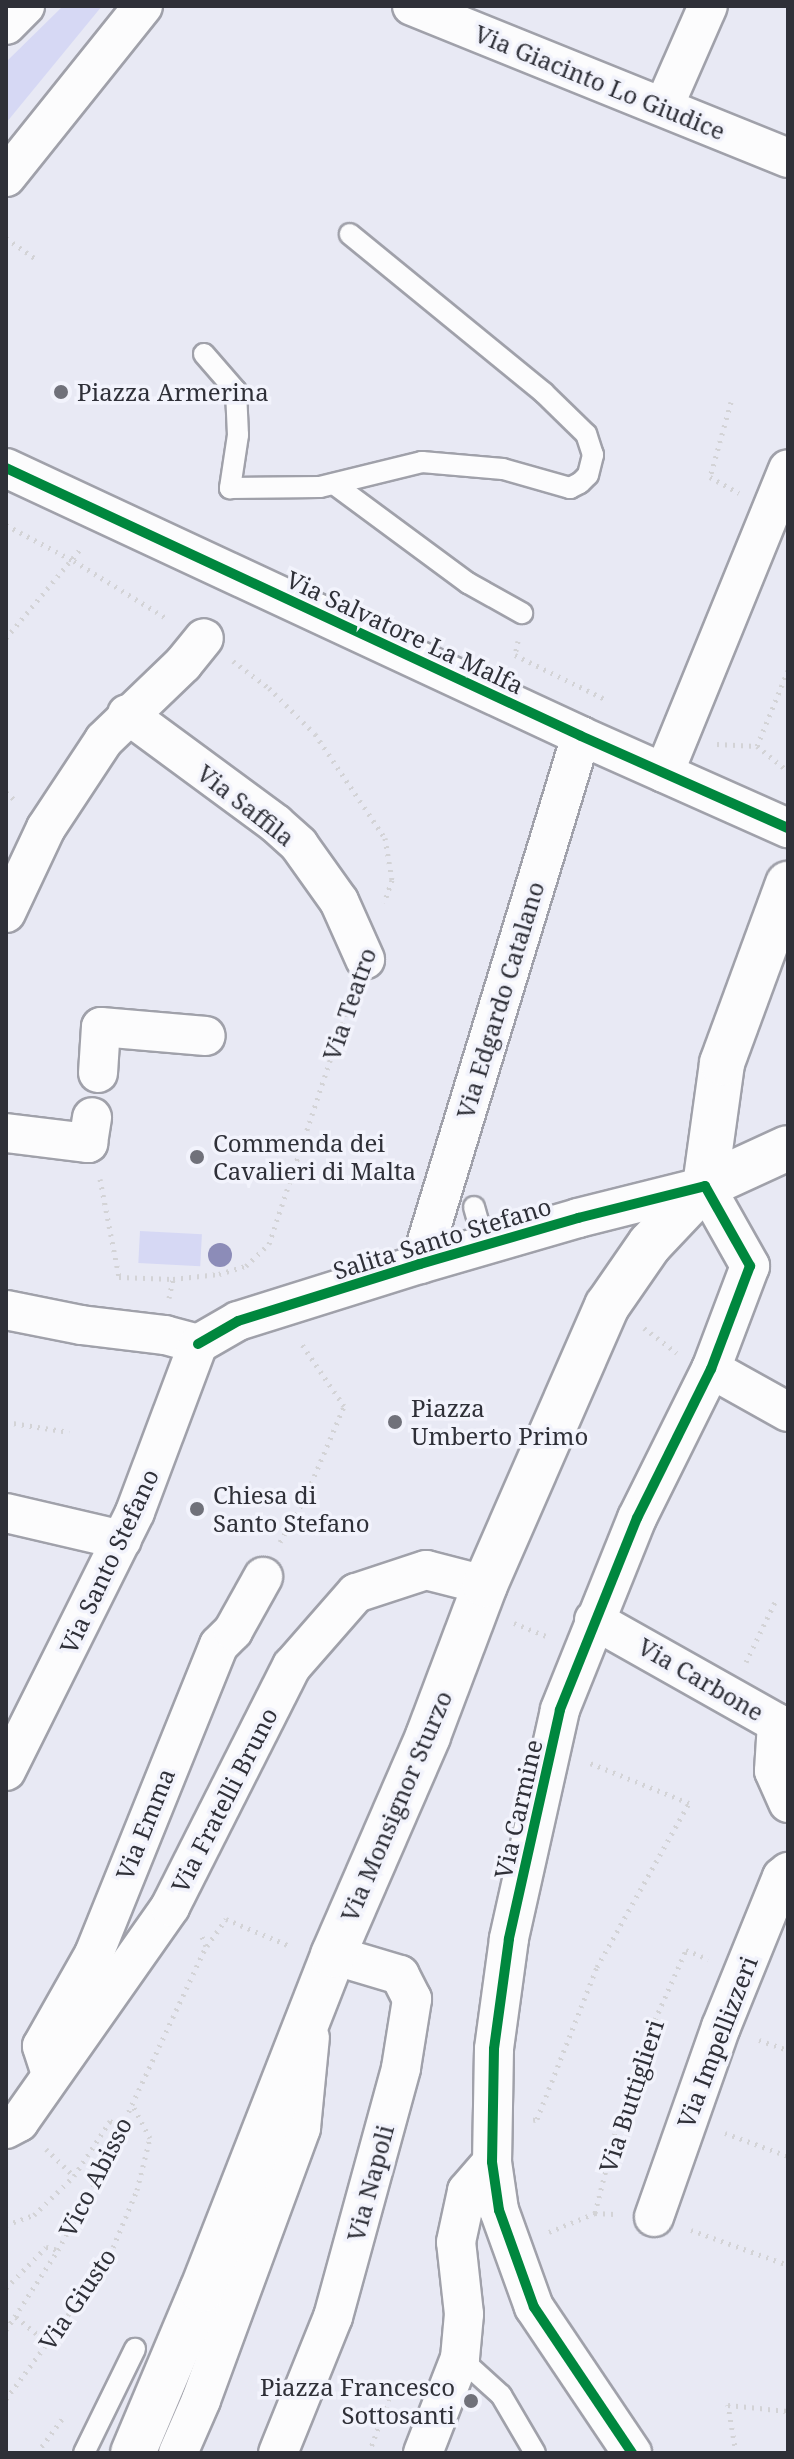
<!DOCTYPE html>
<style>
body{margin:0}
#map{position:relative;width:794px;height:2459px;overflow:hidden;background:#e8e9f4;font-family:"Noto Serif",serif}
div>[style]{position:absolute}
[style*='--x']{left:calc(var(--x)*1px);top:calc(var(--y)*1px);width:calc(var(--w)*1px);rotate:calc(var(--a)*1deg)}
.green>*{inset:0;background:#d6d8f4;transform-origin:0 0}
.path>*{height:5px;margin-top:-2.5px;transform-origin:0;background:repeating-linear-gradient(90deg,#d3d3d6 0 2px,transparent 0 8px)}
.roads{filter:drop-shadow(2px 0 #a0a1aa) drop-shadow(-2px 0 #a0a1aa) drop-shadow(0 2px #a0a1aa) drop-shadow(0 -2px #a0a1aa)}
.lane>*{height:20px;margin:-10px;padding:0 10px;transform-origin:10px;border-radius:10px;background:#fcfcfd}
.street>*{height:38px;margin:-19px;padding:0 19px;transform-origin:19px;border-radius:19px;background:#fcfcfd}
.secondary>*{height:44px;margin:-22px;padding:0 22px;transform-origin:22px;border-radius:22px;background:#fcfcfd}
.cycleway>*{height:10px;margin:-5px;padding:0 5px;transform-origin:5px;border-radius:5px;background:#00873e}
.trees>*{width:24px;height:24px;margin:-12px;border-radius:50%;background:#8c8cb8}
.dots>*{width:22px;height:22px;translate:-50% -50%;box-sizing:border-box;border:4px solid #f2f3fc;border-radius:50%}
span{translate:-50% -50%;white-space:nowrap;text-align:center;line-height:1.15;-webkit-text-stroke:7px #f2f3fc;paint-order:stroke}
.street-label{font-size:24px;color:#2f3038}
.poi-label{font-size:24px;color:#2f3038}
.left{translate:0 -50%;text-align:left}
.right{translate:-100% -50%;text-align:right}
.frame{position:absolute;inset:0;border:8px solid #2f3038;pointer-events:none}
</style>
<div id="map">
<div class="green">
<i style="clip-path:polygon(63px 6px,102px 6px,6px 123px,6px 62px)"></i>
<i style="left:140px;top:1231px;width:62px;height:32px;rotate:3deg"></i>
</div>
<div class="path">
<i style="--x:6;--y:238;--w:39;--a:35"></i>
<i style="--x:731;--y:402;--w:78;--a:105.6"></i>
<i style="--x:710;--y:477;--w:33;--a:29"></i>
<i style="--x:6;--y:525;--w:77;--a:27.9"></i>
<i style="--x:74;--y:561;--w:110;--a:31.7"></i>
<i style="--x:6;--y:638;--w:119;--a:-50.1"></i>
<i style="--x:518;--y:641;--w:14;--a:102"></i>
<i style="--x:515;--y:655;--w:100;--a:26.1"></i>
<i style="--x:233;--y:661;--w:45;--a:36.9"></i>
<i style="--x:269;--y:688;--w:65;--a:45"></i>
<i style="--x:315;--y:734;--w:125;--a:56.1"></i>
<i style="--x:385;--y:838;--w:43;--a:80.5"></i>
<i style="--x:392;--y:880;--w:24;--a:109"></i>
<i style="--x:717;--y:744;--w:40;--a:2.9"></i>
<i style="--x:757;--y:746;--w:82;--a:-67.8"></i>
<i style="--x:757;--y:746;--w:40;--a:39"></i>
<i style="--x:6;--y:792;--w:15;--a:42"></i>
<i style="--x:100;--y:1179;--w:100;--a:79"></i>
<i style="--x:119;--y:1277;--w:54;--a:2.1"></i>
<i style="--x:173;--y:1279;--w:46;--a:-6.2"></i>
<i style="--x:219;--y:1274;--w:28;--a:-17"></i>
<i style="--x:246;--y:1266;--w:32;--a:-44"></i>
<i style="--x:269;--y:1244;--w:262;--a:-71.6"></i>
<i style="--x:169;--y:1298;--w:19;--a:-78"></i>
<i style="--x:644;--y:1328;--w:41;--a:37.1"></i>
<i style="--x:6;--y:1422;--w:64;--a:9"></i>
<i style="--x:280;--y:1542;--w:51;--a:-60.4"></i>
<i style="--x:305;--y:1498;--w:100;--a:-67"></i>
<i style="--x:344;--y:1406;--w:76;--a:-124.3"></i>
<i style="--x:514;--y:1623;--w:38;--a:22"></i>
<i style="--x:746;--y:1662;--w:67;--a:-64.2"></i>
<i style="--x:207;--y:1946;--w:33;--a:-55"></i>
<i style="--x:226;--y:1919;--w:69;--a:22.9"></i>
<i style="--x:759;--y:2040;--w:31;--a:19"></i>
<i style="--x:533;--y:2120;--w:4;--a:-14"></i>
<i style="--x:537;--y:2119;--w:163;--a:-68.5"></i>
<i style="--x:597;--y:1967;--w:188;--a:-60.7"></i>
<i style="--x:689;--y:1803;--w:107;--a:-158"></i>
<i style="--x:725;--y:2133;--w:67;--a:20.1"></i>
<i style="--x:46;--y:2149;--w:39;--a:44"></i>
<i style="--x:595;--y:2213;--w:94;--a:-75.8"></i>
<i style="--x:618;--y:2122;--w:77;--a:-71.8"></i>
<i style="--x:642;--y:2049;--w:108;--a:-66"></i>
<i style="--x:686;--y:1950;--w:24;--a:22"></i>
<i style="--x:6;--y:2225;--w:30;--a:-20"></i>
<i style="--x:34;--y:2215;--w:56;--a:-44.3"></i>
<i style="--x:74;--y:2176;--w:66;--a:-56.8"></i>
<i style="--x:110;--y:2121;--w:12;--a:31"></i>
<i style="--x:691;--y:2230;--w:103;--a:19.8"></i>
<i style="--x:549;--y:2232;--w:50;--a:-22.4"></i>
<i style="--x:595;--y:2213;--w:20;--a:3"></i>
<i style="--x:6;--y:2288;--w:57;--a:-45.7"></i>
<i style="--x:46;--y:2247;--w:12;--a:14"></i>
<i style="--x:16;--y:2317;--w:41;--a:39.1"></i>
<i style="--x:6;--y:2330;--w:95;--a:-57"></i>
<i style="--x:58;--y:2250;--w:83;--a:-61.3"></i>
<i style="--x:98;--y:2177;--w:255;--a:-64.9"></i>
<i style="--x:206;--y:1946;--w:13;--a:-113"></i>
<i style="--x:6;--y:2399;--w:170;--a:-53.6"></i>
<i style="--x:107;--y:2262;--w:78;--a:-67.4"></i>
<i style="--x:137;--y:2190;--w:54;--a:-76"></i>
<i style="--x:150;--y:2138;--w:38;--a:-118"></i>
<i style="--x:37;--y:2453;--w:47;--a:-53.6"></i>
<i style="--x:369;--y:2453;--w:73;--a:-70.1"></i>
<i style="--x:394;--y:2384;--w:14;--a:17"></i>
<i style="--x:736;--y:2453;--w:49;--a:-99.5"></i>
<i style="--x:728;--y:2405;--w:60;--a:5.7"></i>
</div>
<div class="roads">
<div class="lane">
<i style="--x:204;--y:354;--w:49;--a:49.1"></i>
<i style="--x:236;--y:391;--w:44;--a:87.4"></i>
<i style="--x:238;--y:435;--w:54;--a:98.6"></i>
<i style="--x:230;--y:488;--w:90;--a:-0.6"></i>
<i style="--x:320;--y:487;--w:105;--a:-13.8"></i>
<i style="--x:422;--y:462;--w:81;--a:4.9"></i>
<i style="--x:503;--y:469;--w:70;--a:15.8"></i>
<i style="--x:570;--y:488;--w:11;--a:-27"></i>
<i style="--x:580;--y:483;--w:11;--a:-45"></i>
<i style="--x:588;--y:475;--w:21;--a:-76"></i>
<i style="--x:593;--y:455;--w:22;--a:-108"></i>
<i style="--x:586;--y:434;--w:59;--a:-135.7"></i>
<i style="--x:544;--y:393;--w:251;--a:-140.7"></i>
<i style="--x:334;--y:484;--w:167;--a:36.5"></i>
<i style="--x:468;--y:583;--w:62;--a:29.1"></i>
<i style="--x:474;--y:1207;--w:41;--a:74.2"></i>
<i style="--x:460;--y:2358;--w:55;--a:42.1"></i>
<i style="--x:501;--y:2395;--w:67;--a:59.6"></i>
<i style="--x:84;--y:2453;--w:116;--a:-63.9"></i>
</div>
<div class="street">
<i style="--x:412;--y:6;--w:406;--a:22"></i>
<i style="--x:6;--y:25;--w:27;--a:-45"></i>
<i style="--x:664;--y:106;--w:109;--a:-66.3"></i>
<i style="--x:6;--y:177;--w:219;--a:-51.3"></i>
<i style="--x:6;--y:468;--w:634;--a:24.99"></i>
<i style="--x:581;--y:736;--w:227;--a:24"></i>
<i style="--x:127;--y:714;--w:185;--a:36.4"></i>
<i style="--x:276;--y:824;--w:31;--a:42"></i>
<i style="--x:299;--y:845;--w:69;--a:54.5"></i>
<i style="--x:339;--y:901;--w:64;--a:65.9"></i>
<i style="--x:664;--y:773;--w:328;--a:-67.8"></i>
<i style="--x:6;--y:913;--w:94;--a:-64.8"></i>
<i style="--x:46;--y:828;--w:105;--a:-56.6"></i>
<i style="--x:104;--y:740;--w:110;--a:-43.9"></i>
<i style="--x:183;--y:664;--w:33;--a:-51"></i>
<i style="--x:98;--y:1073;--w:46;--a:-86.3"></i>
<i style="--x:101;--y:1027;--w:105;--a:4.9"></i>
<i style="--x:6;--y:1133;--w:83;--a:7"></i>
<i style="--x:88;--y:1143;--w:26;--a:-81"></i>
<i style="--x:420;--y:1264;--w:552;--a:-73.04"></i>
<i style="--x:6;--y:1310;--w:76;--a:11.3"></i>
<i style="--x:81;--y:1325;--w:85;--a:6.8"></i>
<i style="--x:165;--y:1335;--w:34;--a:15"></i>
<i style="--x:198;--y:1344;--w:46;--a:-29.9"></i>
<i style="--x:238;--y:1321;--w:191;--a:-17.4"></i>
<i style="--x:420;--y:1264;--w:165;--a:-16.2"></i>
<i style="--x:578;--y:1218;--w:131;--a:-14.1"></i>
<i style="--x:705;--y:1186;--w:92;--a:60.6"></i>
<i style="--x:750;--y:1266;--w:110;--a:110.7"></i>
<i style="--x:711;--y:1369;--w:166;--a:116.4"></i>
<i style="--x:637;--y:1518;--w:207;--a:111.9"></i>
<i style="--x:560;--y:1710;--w:235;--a:102.6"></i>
<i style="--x:509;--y:1939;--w:111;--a:97.8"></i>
<i style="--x:494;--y:2049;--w:113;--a:91"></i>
<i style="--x:492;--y:2162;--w:49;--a:81.7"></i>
<i style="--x:499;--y:2210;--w:103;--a:70.2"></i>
<i style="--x:534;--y:2307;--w:176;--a:56.1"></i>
<i style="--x:711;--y:1369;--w:88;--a:29.2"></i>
<i style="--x:6;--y:1513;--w:119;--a:13.1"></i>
<i style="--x:594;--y:1620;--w:210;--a:29.4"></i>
<i style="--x:777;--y:1723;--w:48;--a:93.6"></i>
<i style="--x:774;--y:1771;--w:35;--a:66"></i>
<i style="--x:6;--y:1771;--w:289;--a:-63.5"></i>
<i style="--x:135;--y:1512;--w:179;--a:-69.4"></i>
<i style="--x:49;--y:2068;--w:23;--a:-108"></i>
<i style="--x:42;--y:2046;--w:106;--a:-60.5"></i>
<i style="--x:94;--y:1954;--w:333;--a:-68"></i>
<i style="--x:219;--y:1645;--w:20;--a:-45"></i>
<i style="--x:233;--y:1631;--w:62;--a:-60.9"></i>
<i style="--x:6;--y:2129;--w:15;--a:-28"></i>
<i style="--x:19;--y:2122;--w:263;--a:-54.9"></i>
<i style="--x:170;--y:1907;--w:270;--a:-63.2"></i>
<i style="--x:292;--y:1666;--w:97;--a:-48.8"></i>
<i style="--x:356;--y:1593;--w:74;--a:-18.2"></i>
<i style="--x:426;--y:1570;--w:61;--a:14.3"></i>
<i style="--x:654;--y:2217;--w:201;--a:-70.6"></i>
<i style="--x:721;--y:2027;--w:162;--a:-67.9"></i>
<i style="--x:782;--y:1877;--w:8;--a:-40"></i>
<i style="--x:178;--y:2453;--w:58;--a:-66.5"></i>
<i style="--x:201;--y:2400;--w:290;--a:-69.8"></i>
<i style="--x:301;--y:2128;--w:91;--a:-84.4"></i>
<i style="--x:278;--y:2453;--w:147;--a:-68"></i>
<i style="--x:333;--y:2317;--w:258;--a:-74.7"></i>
<i style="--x:401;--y:2068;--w:70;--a:-80.9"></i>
<i style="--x:412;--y:1999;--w:27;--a:-117"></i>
<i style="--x:400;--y:1975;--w:70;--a:-163.4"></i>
<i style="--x:423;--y:2453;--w:102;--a:-68.7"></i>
<i style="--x:460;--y:2358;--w:44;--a:-84.8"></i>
<i style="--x:464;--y:2314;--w:72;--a:-96.3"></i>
<i style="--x:456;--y:2242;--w:52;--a:-77.8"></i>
<i style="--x:467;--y:2191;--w:38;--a:-49"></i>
</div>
<div class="secondary">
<i style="--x:705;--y:1186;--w:124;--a:-82.1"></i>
<i style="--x:722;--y:1063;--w:191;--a:-69.8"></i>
<i style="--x:133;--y:2453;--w:177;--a:-67.1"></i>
<i style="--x:202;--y:2290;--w:360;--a:-68.6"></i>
<i style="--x:333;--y:1955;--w:239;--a:-66.5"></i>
<i style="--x:428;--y:1736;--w:161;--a:-69.3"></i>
<i style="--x:485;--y:1585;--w:305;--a:-66.4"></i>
<i style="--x:607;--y:1306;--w:75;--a:-55.3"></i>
<i style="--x:650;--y:1244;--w:80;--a:-46.5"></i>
<i style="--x:705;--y:1186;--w:91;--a:-24.6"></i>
</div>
</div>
<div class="cycleway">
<i style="--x:6;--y:468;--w:634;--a:24.99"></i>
<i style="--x:581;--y:736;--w:227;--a:24"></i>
<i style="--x:198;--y:1344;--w:46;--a:-29.9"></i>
<i style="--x:238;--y:1321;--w:191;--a:-17.4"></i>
<i style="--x:420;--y:1264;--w:165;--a:-16.2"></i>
<i style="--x:578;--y:1218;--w:131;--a:-14.1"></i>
<i style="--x:705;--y:1186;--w:92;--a:60.6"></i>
<i style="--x:750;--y:1266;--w:110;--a:110.7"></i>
<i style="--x:711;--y:1369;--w:166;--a:116.4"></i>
<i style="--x:637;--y:1518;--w:207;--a:111.9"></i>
<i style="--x:560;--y:1710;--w:235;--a:102.6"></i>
<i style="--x:509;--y:1939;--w:111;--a:97.8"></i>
<i style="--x:494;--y:2049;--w:113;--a:91"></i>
<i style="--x:492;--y:2162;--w:49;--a:81.7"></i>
<i style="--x:499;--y:2210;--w:103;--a:70.2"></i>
<i style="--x:534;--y:2307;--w:176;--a:56.1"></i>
</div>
<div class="trees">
<i style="left:220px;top:1255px"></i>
</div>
<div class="dots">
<i style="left:61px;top:392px;background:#70717a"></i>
<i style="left:197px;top:1157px;background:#70717a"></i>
<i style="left:395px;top:1422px;background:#70717a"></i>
<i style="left:197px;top:1509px;background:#70717a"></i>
<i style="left:471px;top:2401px;background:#70717a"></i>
</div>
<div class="street-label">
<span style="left:600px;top:82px;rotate:22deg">Via Giacinto Lo Giudice</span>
<span style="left:405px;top:632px;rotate:25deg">Via Salvatore La Malfa</span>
<span style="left:246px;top:805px;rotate:38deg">Via Saffila</span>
<span style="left:500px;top:1000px;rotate:-73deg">Via Edgardo Catalano</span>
<span style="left:349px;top:1004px;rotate:-71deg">Via Teatro</span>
<span style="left:442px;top:1238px;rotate:-17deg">Salita Santo Stefano</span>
<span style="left:109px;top:1561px;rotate:-65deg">Via Santo Stefano</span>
<span style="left:701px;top:1679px;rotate:30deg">Via Carbone</span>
<span style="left:224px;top:1800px;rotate:-63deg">Via Fratelli Bruno</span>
<span style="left:396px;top:1806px;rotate:-67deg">Via Monsignor Sturzo</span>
<span style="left:518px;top:1809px;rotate:-77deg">Via Carmine</span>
<span style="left:145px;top:1824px;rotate:-68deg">Via Emma</span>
<span style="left:717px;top:2042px;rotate:-69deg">Via Impellizzeri</span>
<span style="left:631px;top:2096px;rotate:-72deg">Via Buttiglieri</span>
<span style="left:95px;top:2177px;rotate:-63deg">Vico Abisso</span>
<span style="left:370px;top:2183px;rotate:-75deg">Via Napoli</span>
<span style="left:77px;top:2299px;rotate:-56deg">Via Giusto</span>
</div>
<div class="poi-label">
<span class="left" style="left:77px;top:392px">Piazza Armerina</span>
<span class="left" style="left:213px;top:1157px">Commenda dei<br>Cavalieri di Malta</span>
<span class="left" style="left:411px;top:1422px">Piazza<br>Umberto Primo</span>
<span class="left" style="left:213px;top:1509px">Chiesa di<br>Santo Stefano</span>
<span class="right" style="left:455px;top:2401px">Piazza Francesco<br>Sottosanti</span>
</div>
<div class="frame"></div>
</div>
